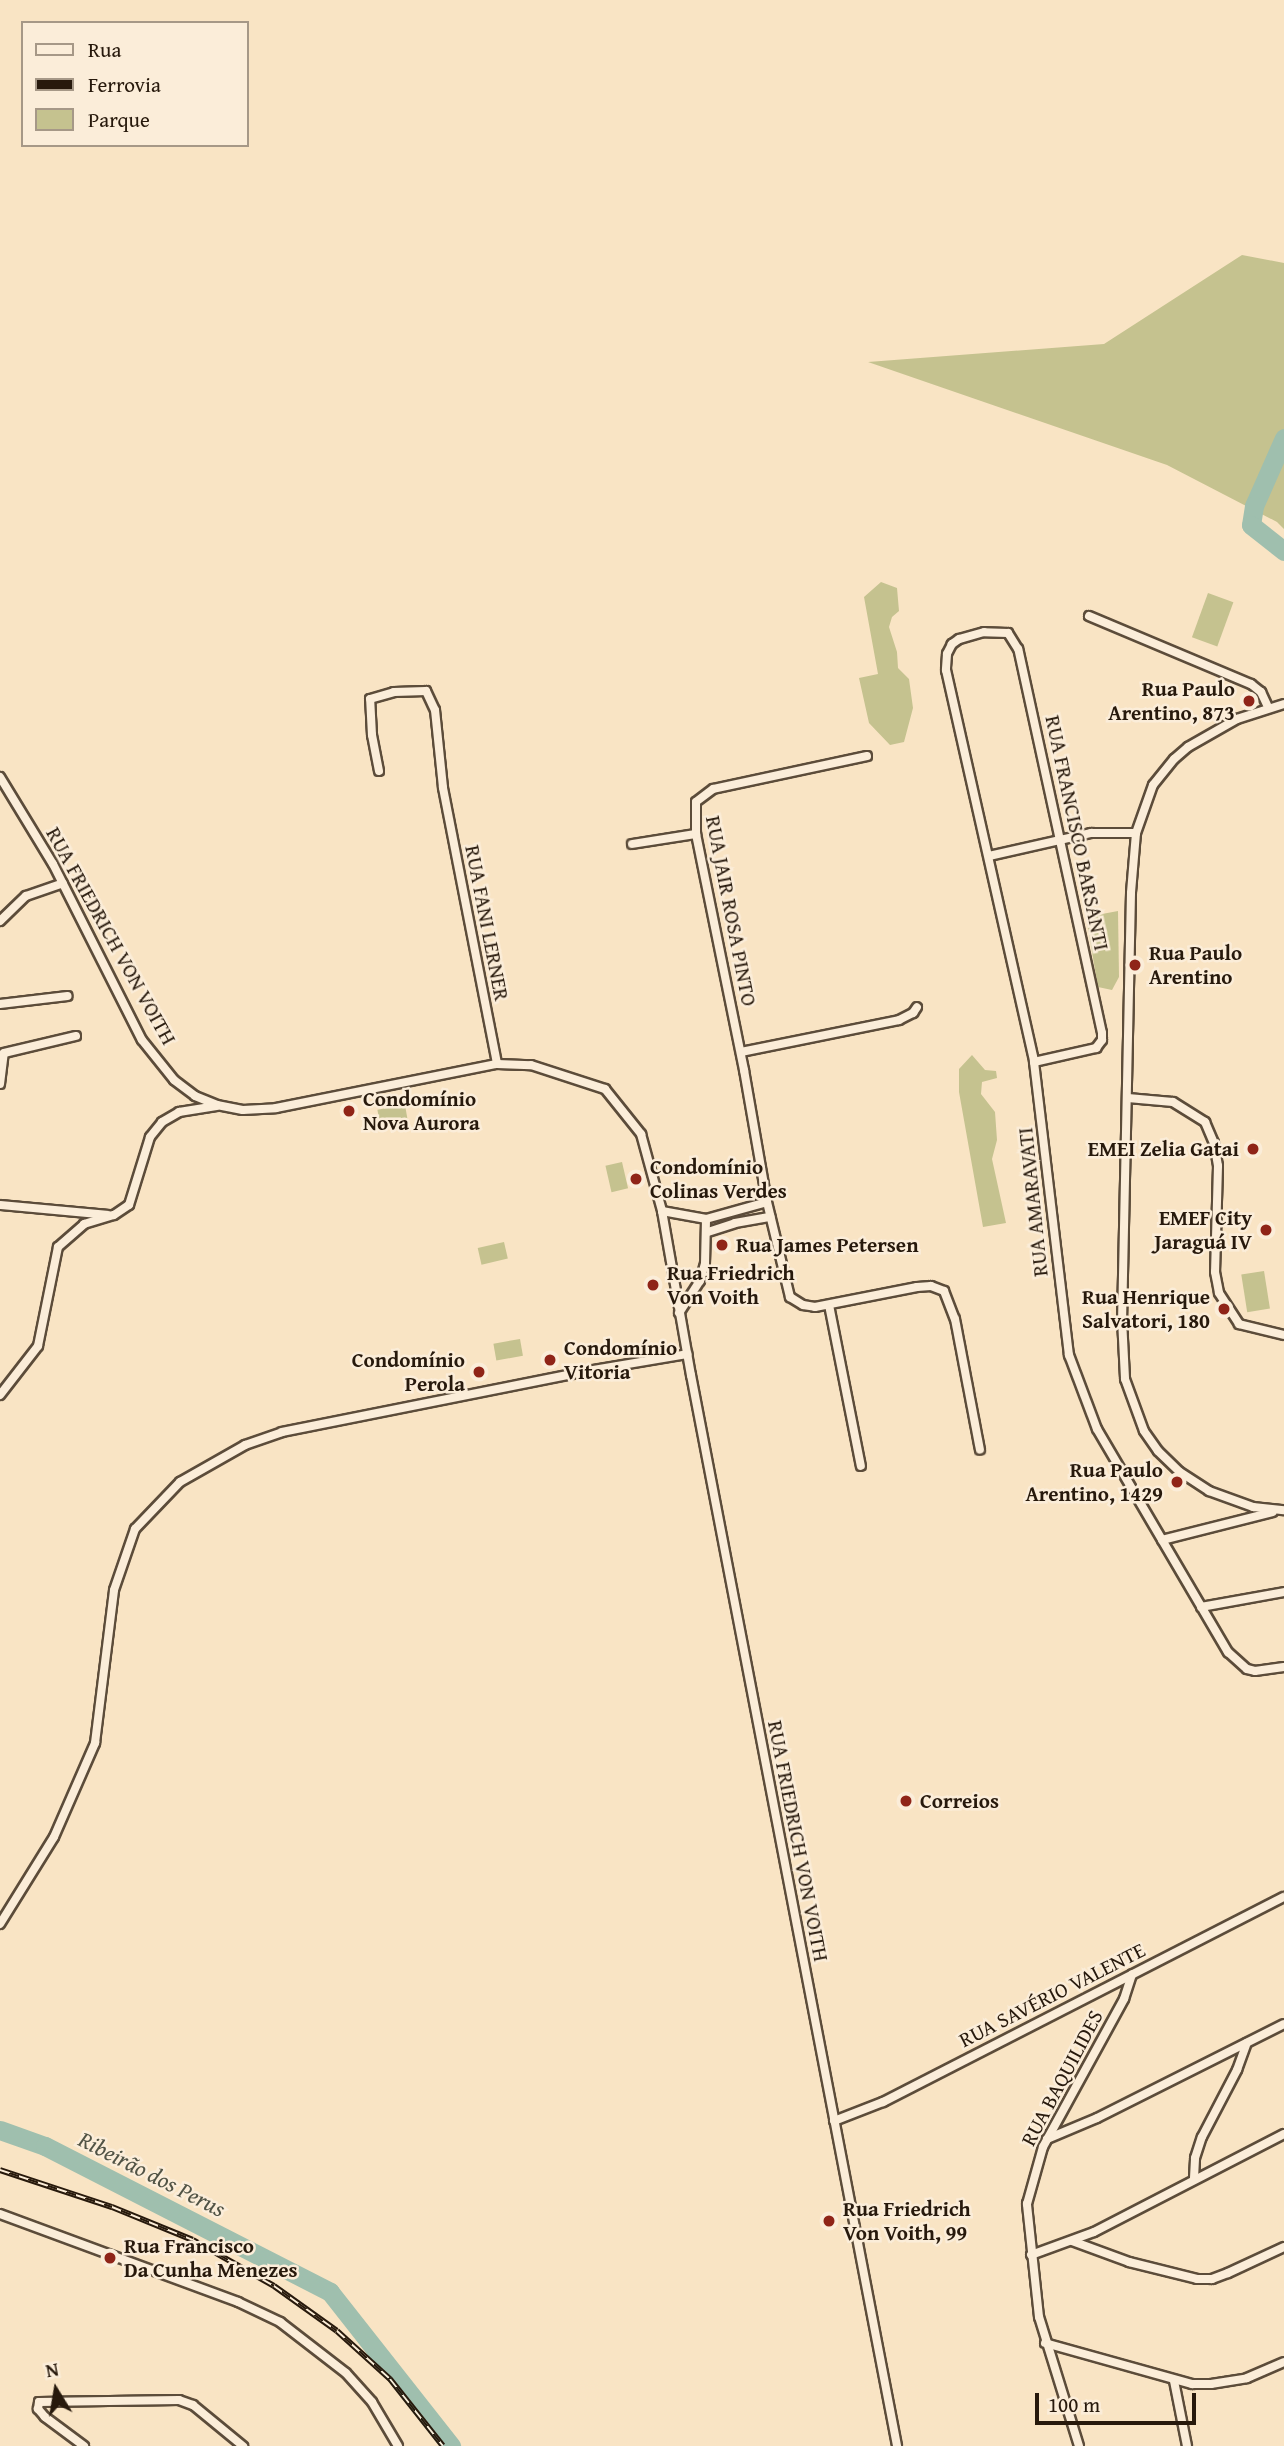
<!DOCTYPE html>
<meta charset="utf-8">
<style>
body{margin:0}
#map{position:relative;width:1284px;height:2446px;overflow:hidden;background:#f9e4c4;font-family:"Gentium Book Plus",serif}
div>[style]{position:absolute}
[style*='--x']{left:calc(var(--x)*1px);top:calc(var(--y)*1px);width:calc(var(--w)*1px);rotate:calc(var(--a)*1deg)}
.green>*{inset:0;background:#c5c28f;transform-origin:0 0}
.river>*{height:19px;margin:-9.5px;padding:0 9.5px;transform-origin:9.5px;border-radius:9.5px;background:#9fbfae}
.roads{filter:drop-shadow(2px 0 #5c4c3a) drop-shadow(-2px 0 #5c4c3a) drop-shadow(0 2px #5c4c3a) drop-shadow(0 -2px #5c4c3a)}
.street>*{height:8px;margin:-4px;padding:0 4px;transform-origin:4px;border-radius:4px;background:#fbedd9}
.rail>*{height:6px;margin-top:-3px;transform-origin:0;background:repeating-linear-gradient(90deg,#fbedd9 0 10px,#27190c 0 20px);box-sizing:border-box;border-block:2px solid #27190c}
.dots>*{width:19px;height:19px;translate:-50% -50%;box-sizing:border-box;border:4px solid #fbedd9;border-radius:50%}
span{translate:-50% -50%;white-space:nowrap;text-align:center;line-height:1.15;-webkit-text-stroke:5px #fbedd9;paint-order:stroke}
.poi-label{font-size:21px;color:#27190c;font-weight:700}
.right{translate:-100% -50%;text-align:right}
.left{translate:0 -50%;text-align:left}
.street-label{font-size:21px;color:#27190c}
.water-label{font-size:23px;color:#515345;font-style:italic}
.legend{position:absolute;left:21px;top:21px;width:228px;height:126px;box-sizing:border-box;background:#fbedd9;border:2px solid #a69887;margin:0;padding:9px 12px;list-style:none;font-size:21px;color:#27190c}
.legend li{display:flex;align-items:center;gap:14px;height:35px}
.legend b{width:35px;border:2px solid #a69887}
.north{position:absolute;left:21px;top:2355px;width:70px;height:70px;-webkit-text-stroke:5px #fbedd9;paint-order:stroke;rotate:349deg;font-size:19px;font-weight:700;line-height:28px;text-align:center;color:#27190c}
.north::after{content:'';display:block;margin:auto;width:24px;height:32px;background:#27190c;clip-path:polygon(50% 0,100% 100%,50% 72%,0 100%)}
.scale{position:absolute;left:1035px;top:2393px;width:161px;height:32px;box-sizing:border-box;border:4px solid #27190c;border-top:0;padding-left:9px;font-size:21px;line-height:24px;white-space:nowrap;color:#27190c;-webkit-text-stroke:5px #fbedd9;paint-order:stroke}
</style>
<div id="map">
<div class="green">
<i style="clip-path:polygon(1242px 255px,1284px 263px,1284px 529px,1277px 522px,1167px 465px,868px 362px,1104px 344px)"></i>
<i style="clip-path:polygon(881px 582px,897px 588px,899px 611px,892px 617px,889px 627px,897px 652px,898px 668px,909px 679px,913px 708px,904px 742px,890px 745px,869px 723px,859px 678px,878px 674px,864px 597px)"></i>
<i style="left:1208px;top:593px;width:27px;height:47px;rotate:20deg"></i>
<i style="clip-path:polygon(1118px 911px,1119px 977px,1112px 990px,1098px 987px,1086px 917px)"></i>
<i style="clip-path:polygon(972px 1055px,985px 1070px,996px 1071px,997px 1078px,982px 1082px,981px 1094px,995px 1112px,997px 1140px,992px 1159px,1006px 1223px,983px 1227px,959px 1092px,959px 1069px)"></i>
<i style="left:405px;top:1105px;width:17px;height:28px;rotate:80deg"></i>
<i style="left:622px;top:1162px;width:27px;height:17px;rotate:77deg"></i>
<i style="left:504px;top:1242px;width:17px;height:27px;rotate:77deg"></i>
<i style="left:1264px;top:1271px;width:38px;height:23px;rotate:81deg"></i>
<i style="left:520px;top:1339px;width:17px;height:27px;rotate:80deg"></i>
</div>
<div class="river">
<i style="--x:1284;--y:438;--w:74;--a:113.8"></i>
<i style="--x:1254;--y:506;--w:19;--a:99"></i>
<i style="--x:1251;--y:525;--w:42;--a:38.2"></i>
<i style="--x:0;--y:2130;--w:48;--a:19.6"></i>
<i style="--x:45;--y:2146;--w:320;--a:27.1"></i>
<i style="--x:330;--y:2292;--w:196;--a:51.8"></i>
</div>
<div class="roads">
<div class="street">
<i style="--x:1089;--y:616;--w:176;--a:22.8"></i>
<i style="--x:1251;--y:684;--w:13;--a:39"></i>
<i style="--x:1261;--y:692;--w:17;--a:65"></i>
<i style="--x:1284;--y:704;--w:49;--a:162.3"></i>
<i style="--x:1237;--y:719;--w:56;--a:150.3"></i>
<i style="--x:1188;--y:747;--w:18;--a:139"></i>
<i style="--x:1174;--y:759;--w:33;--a:129"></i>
<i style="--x:1153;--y:785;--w:51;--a:109.5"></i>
<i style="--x:1136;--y:833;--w:60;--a:94.8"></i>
<i style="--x:1131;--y:893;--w:426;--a:91.2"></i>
<i style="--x:1122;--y:1319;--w:60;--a:87.1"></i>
<i style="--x:1125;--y:1379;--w:55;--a:69.9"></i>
<i style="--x:1144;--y:1431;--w:24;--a:55"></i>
<i style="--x:1158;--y:1451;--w:30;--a:44"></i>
<i style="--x:1180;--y:1472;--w:35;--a:33"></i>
<i style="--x:1209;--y:1491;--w:47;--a:20"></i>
<i style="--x:1253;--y:1507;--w:31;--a:6"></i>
<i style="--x:867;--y:756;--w:157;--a:167.9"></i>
<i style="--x:713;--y:789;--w:21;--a:143"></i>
<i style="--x:696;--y:802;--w:32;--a:90"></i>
<i style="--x:696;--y:834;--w:241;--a:78.5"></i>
<i style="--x:744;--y:1070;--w:134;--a:80.1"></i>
<i style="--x:767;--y:1202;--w:98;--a:76.4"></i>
<i style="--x:790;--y:1297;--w:15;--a:32"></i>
<i style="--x:803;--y:1305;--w:12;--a:9"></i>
<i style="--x:815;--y:1307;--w:104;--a:-11.1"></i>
<i style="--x:917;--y:1287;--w:14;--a:-4"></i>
<i style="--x:931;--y:1286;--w:14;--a:21"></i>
<i style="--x:944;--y:1291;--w:30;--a:69"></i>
<i style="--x:955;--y:1319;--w:133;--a:79.2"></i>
<i style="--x:379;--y:771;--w:37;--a:-101"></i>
<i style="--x:372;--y:735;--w:36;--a:-93"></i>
<i style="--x:370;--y:699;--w:25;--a:-16"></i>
<i style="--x:394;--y:692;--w:32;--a:-2"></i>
<i style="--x:426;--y:691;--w:21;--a:65"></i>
<i style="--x:435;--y:710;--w:78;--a:84.1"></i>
<i style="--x:443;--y:788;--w:281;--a:78.9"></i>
<i style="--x:0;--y:777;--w:102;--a:58.7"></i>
<i style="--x:53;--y:864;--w:197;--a:63.2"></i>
<i style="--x:142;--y:1040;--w:51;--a:51.3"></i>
<i style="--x:174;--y:1080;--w:26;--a:37"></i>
<i style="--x:195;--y:1096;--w:24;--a:22"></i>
<i style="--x:217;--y:1105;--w:26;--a:11"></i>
<i style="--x:243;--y:1110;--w:33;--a:-3"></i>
<i style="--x:276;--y:1108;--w:225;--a:-11.3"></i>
<i style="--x:497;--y:1064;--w:34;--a:2"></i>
<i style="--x:531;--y:1065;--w:78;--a:18"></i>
<i style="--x:605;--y:1089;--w:58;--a:51.3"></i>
<i style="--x:641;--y:1134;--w:80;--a:74.7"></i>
<i style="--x:662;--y:1211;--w:167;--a:80"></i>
<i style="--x:691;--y:1375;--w:1091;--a:79.11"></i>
<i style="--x:632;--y:844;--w:65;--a:-8.9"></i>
<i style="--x:989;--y:856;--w:105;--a:-12.7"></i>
<i style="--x:1091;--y:833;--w:45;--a:0"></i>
<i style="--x:0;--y:921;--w:36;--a:-44"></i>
<i style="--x:26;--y:896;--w:39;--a:-19"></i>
<i style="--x:0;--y:1004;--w:68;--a:-6.7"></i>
<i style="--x:741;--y:1052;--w:161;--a:-11.4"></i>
<i style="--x:899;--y:1020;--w:16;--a:-27"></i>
<i style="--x:913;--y:1013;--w:7;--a:-56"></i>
<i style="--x:1034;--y:1062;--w:64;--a:-12.7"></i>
<i style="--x:1096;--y:1048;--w:10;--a:-53"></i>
<i style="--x:1102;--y:1040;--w:7;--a:-90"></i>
<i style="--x:1102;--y:1033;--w:393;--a:-102.3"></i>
<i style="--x:1018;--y:649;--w:19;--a:-122"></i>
<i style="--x:1008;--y:633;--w:24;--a:-178"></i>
<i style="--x:984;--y:632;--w:26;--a:164"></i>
<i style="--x:959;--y:639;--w:9;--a:144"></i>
<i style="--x:952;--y:644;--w:11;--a:117"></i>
<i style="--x:947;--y:654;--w:16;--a:94"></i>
<i style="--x:946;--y:670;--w:402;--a:77.3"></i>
<i style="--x:1034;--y:1062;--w:295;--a:83.2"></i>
<i style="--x:1069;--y:1355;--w:79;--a:69.3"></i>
<i style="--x:1097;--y:1429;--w:259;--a:59.6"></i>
<i style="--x:1228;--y:1652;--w:25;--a:42"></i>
<i style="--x:1247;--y:1669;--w:8;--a:14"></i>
<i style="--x:1255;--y:1671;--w:29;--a:-8"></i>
<i style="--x:0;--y:1084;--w:31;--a:-83"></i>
<i style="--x:4;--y:1053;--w:74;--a:-13.3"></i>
<i style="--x:1128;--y:1098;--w:45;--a:5.1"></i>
<i style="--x:1173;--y:1102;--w:38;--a:32"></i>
<i style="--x:1205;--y:1122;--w:23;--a:67"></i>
<i style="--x:1214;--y:1143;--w:23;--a:80"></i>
<i style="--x:1218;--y:1166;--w:106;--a:91.6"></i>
<i style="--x:1215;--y:1272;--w:21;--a:79"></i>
<i style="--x:1219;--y:1293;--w:37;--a:57"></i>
<i style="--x:1239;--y:1324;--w:46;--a:13.7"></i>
<i style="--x:0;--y:1205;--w:108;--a:5.3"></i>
<i style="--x:662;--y:1211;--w:45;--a:10.3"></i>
<i style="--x:706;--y:1219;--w:63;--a:-15.6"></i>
<i style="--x:708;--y:1232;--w:28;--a:-18"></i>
<i style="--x:735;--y:1223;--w:36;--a:-10"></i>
<i style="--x:829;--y:1305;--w:164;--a:78.8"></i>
<i style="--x:679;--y:1313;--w:38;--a:-57"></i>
<i style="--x:700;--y:1281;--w:18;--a:-74"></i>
<i style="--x:705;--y:1264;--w:45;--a:-88.7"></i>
<i style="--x:0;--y:1395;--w:62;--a:-52.2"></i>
<i style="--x:38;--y:1346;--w:101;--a:-78.6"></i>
<i style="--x:58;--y:1247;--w:35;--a:-41"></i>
<i style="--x:84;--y:1224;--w:31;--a:-17"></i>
<i style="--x:114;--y:1215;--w:18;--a:-34"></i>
<i style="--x:129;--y:1205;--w:71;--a:-72.8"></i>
<i style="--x:150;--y:1137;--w:19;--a:-51"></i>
<i style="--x:162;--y:1122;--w:20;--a:-30"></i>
<i style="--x:179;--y:1112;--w:38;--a:-9"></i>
<i style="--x:1162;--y:1540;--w:114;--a:-14.2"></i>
<i style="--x:1201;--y:1607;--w:84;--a:-10.2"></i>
<i style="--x:0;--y:1924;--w:102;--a:-58.2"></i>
<i style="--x:54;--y:1837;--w:103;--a:-66.4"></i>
<i style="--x:95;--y:1743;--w:154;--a:-82.9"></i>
<i style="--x:114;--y:1590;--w:65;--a:-71"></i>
<i style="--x:135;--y:1529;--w:65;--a:-46.2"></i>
<i style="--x:180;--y:1482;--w:75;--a:-29.6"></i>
<i style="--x:245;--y:1445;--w:39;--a:-19"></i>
<i style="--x:282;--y:1432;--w:305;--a:-11.3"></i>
<i style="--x:581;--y:1372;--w:108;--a:-9.6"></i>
<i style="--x:834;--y:2121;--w:53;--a:-21.2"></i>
<i style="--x:883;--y:2102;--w:450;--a:-27.1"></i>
<i style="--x:1047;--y:2139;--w:54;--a:-22.8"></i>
<i style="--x:1097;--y:2118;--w:209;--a:-26.7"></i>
<i style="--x:1194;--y:2178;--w:20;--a:-87"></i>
<i style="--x:1195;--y:2158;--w:22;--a:-72"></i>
<i style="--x:1202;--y:2137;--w:76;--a:-62.4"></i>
<i style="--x:1237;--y:2070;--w:29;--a:-70"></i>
<i style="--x:0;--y:2214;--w:254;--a:20.3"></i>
<i style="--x:238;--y:2302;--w:47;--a:25.5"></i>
<i style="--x:280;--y:2322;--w:83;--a:37.7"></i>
<i style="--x:346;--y:2373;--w:39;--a:48"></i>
<i style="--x:372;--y:2402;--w:51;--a:59.4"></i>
<i style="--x:1072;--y:2241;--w:61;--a:20.2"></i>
<i style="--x:1129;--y:2262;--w:70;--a:14"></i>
<i style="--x:1197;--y:2279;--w:15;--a:0"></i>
<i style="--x:1212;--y:2279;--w:17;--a:-21"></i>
<i style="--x:1228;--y:2273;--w:62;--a:-24.9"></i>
<i style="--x:1031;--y:2255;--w:67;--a:-20.1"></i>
<i style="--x:1094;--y:2232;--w:214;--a:-27.3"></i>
<i style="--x:1045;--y:2343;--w:153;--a:15.6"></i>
<i style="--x:1192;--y:2384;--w:19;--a:0"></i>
<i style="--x:1211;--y:2384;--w:36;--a:-9"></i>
<i style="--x:1247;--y:2378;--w:40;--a:-23.4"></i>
<i style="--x:1174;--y:2381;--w:66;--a:78.7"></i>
<i style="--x:84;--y:2446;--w:49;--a:-143.4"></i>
<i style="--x:45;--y:2417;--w:11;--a:-131"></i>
<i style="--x:38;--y:2409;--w:7;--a:-82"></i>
<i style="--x:39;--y:2402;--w:140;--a:-0.8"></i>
<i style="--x:179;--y:2400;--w:15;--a:20"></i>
<i style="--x:193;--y:2405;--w:65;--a:39.4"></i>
<i style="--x:1079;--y:2446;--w:135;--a:-107.2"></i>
<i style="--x:1039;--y:2317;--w:114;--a:-96.1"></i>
<i style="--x:1027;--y:2204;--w:59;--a:-74.3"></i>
<i style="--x:1043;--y:2147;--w:169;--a:-61.3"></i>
<i style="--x:1124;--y:1999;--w:26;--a:-72"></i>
</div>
</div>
<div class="rail">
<i style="--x:0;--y:2170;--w:118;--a:18.3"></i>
<i style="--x:112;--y:2207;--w:87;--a:22.2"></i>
<i style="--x:193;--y:2240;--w:93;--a:29.6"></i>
<i style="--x:274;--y:2286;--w:77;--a:35.5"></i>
<i style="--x:337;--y:2331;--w:72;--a:42.2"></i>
<i style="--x:390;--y:2379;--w:85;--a:51.7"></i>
</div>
<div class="dots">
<i style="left:1249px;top:701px;background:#8f2418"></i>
<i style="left:1135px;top:965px;background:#8f2418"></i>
<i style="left:349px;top:1111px;background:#8f2418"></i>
<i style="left:1253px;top:1149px;background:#8f2418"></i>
<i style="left:636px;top:1179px;background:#8f2418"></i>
<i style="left:1266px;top:1230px;background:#8f2418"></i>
<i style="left:722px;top:1245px;background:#8f2418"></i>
<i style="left:653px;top:1285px;background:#8f2418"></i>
<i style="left:1224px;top:1309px;background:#8f2418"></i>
<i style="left:550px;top:1360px;background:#8f2418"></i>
<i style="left:479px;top:1372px;background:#8f2418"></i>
<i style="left:1177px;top:1482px;background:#8f2418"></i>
<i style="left:906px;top:1801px;background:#8f2418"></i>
<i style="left:829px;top:2221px;background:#8f2418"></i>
<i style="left:110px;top:2258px;background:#8f2418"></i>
</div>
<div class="poi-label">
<span class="right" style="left:1235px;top:701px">Rua Paulo<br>Arentino, 873</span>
<span class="left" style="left:1149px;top:965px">Rua Paulo<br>Arentino</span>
<span class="left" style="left:363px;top:1111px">Condomínio<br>Nova Aurora</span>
<span class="right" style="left:1239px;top:1149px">EMEI Zelia Gatai</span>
<span class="left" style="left:650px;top:1179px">Condomínio<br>Colinas Verdes</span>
<span class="right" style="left:1252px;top:1230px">EMEF City<br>Jaraguá IV</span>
<span class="left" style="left:736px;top:1245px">Rua James Petersen</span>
<span class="left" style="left:667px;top:1285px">Rua Friedrich<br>Von Voith</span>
<span class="right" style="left:1210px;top:1309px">Rua Henrique<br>Salvatori, 180</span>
<span class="left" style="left:564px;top:1360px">Condomínio<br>Vitoria</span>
<span class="right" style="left:465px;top:1372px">Condomínio<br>Perola</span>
<span class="right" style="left:1163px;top:1482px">Rua Paulo<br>Arentino, 1429</span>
<span class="left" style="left:920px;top:1801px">Correios</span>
<span class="left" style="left:843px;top:2221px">Rua Friedrich<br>Von Voith, 99</span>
<span class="left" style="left:124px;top:2258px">Rua Francisco<br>Da Cunha Menezes</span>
</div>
<div class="street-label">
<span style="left:1077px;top:833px;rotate:78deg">RUA FRANCISCO BARSANTI</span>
<span style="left:731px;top:911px;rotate:79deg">RUA JAIR ROSA PINTO</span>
<span style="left:487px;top:923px;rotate:79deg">RUA FANI LERNER</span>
<span style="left:111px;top:936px;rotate:61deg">RUA FRIEDRICH VON VOITH</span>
<span style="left:1033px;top:1202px;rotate:-96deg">RUA AMARAVATI</span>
<span style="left:798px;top:1841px;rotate:79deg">RUA FRIEDRICH VON VOITH</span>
<span style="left:1052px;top:1995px;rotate:-27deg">RUA SAVÉRIO VALENTE</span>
<span style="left:1062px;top:2078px;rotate:-62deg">RUA BAQUILIDES</span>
</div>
<div class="water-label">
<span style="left:152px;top:2174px;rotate:27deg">Ribeirão dos Perus</span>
</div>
<ul class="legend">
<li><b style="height:9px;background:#fbedd9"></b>Rua</li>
<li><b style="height:9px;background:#27190c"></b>Ferrovia</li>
<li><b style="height:19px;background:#c5c28f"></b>Parque</li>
</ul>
<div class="north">N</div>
<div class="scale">100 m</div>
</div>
